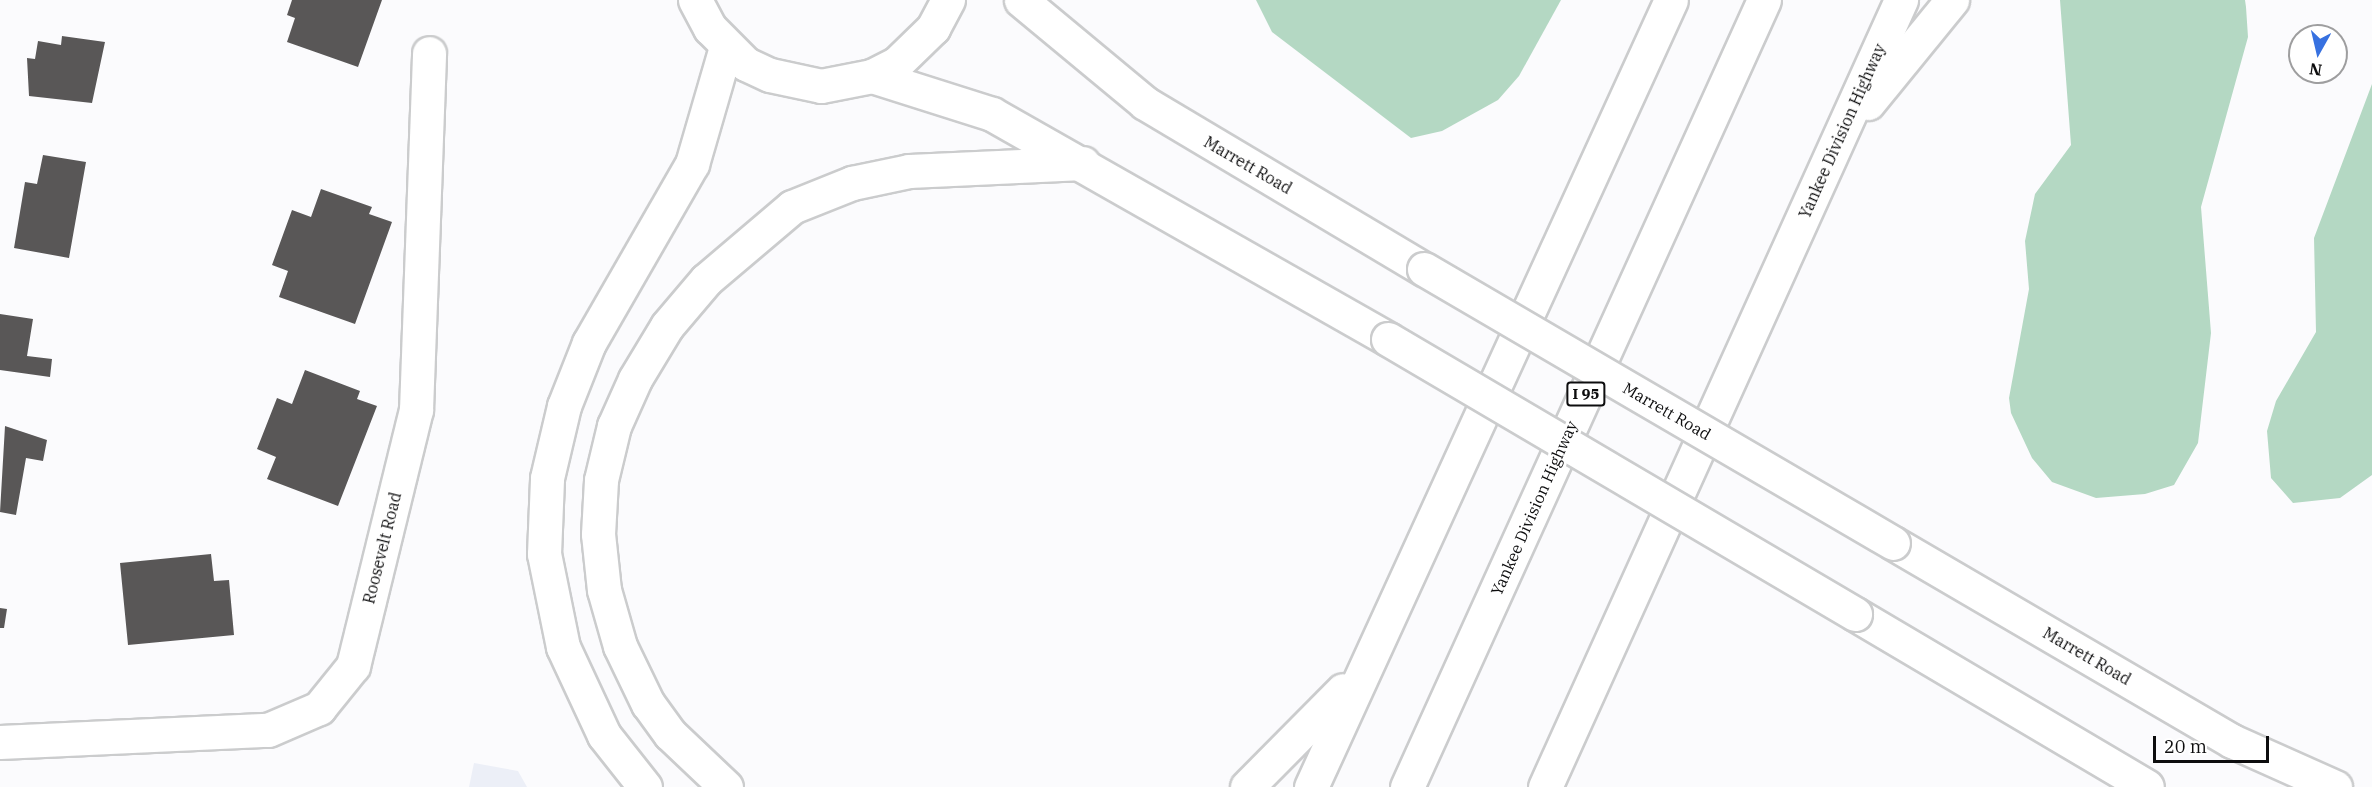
<!DOCTYPE html>
<style>
body{margin:0}
#map{position:relative;width:2372px;height:787px;overflow:hidden;background:#fbfbfd;font-family:"IBM Plex Serif",serif}
div>[style]{position:absolute}
[style*='--x']{left:calc(var(--x)*1px);top:calc(var(--y)*1px);width:calc(var(--w)*1px);rotate:calc(var(--a)*1deg)}
.built>*{inset:0;background:#eceff7}
.green>*{inset:0;background:#b4d8c3}
.building>*{inset:0;background:#595757}
.roads{filter:drop-shadow(2px 0 #cbcccd) drop-shadow(-2px 0 #cbcccd) drop-shadow(0 2px #cbcccd) drop-shadow(0 -2px #cbcccd)}
.minor>*{height:33px;margin:-16.5px;padding:0 16.5px;transform-origin:16.5px;border-radius:16.5px;background:#fff}
.major>*{height:33px;margin:-16.5px;padding:0 16.5px;transform-origin:16.5px;border-radius:16.5px;background:#fff}
.highway>*{height:33px;margin:-16.5px;padding:0 16.5px;transform-origin:16.5px;border-radius:16.5px;background:#fff}
.bridges{filter:drop-shadow(2px 0 #cbcccd) drop-shadow(-2px 0 #cbcccd) drop-shadow(0 2px #cbcccd) drop-shadow(0 -2px #cbcccd)}
.major-bridge>*{height:33px;margin:-16.5px;padding:0 16.5px;transform-origin:16.5px;border-radius:16.5px;background:#fff}
span{translate:-50% -50%;white-space:nowrap;text-align:center;line-height:1.15;-webkit-text-stroke:6px #fff;paint-order:stroke}
.shield-label span{padding:2px 4px;background:#fff;border:2px solid;border-radius:4px;-webkit-text-stroke-width:0}
.shield-label{font-size:15px;color:#0d0d0e;font-weight:700}
.street-label{font-size:16px;color:#0d0d0e}
.north{position:absolute;left:2288px;top:24px;width:60px;height:60px;box-sizing:border-box;background:#fff;border:2px solid #9e9e9f;border-radius:50%;rotate:188deg;font-size:16px;font-weight:700;line-height:24px;text-align:center;color:#0d0d0e}
.north::after{content:'';display:block;margin:auto;width:21px;height:27px;background:#3771e0;clip-path:polygon(50% 0,100% 100%,50% 72%,0 100%)}
.scale{position:absolute;left:2153px;top:736px;width:116px;height:27px;box-sizing:border-box;border:3px solid #0d0d0e;border-top:0;padding-left:8px;font-size:18px;line-height:21px;white-space:nowrap;color:#0d0d0e;-webkit-text-stroke:4px #fff;paint-order:stroke}
</style>
<div id="map">
<div class="built">
<i style="clip-path:polygon(474px 763px,518px 771px,527px 787px,469px 787px)"></i>
</div>
<div class="green">
<i style="clip-path:polygon(1256px 0,1561px 0,1519px 76px,1498px 100px,1442px 131px,1411px 138px,1272px 32px)"></i>
<i style="clip-path:polygon(2060px 0,2245px 0,2246px 7px,2248px 37px,2201px 207px,2211px 333px,2198px 443px,2174px 485px,2145px 494px,2096px 498px,2052px 482px,2032px 458px,2011px 413px,2009px 398px,2029px 289px,2025px 241px,2035px 194px,2071px 145px)"></i>
<i style="clip-path:polygon(2372px 84px,2372px 475px,2340px 498px,2293px 503px,2271px 478px,2267px 431px,2276px 401px,2316px 332px,2314px 238px)"></i>
</div>
<div class="building">
<i style="clip-path:polygon(292px 0,382px 0,358px 67px,287px 42px,295px 18px,287px 15px)"></i>
<i style="clip-path:polygon(62px 36px,105px 42px,92px 103px,29px 96px,27px 58px,35px 59px,38px 41px,61px 45px)"></i>
<i style="clip-path:polygon(43px 155px,86px 162px,69px 258px,14px 248px,25px 182px,37px 184px)"></i>
<i style="clip-path:polygon(321px 189px,372px 207px,369px 214px,392px 222px,355px 324px,279px 297px,288px 271px,272px 265px,292px 210px,311px 217px)"></i>
<i style="clip-path:polygon(0 314px,33px 319px,27px 356px,52px 359px,50px 377px,0 370px)"></i>
<i style="clip-path:polygon(305px 370px,360px 391px,357px 399px,377px 406px,338px 506px,267px 479px,276px 457px,257px 449px,277px 398px,292px 404px)"></i>
<i style="clip-path:polygon(5px 426px,47px 440px,43px 461px,26px 458px,16px 515px,0 512px)"></i>
<i style="clip-path:polygon(211px 554px,214px 581px,229px 580px,234px 635px,128px 645px,120px 563px)"></i>
<i style="clip-path:polygon(0 608px,7px 609px,4px 628px,0 628px)"></i>
</div>
<div class="roads">
<div class="minor">
<i style="--x:0;--y:742;--w:268;--a:-2.6"></i>
<i style="--x:268;--y:730;--w:56;--a:-23.3"></i>
<i style="--x:319;--y:708;--w:54;--a:-51"></i>
<i style="--x:353;--y:666;--w:264;--a:-76.2"></i>
<i style="--x:416;--y:410;--w:357;--a:-87.9"></i>
</div>
<div class="major">
<i style="--x:695;--y:0;--w:32;--a:62"></i>
<i style="--x:710;--y:28;--w:51;--a:45"></i>
<i style="--x:746;--y:64;--w:26;--a:25"></i>
<i style="--x:770;--y:75;--w:52;--a:12.2"></i>
<i style="--x:821;--y:86;--w:52;--a:-11.1"></i>
<i style="--x:872;--y:76;--w:27;--a:-27"></i>
<i style="--x:896;--y:64;--w:52;--a:-44.2"></i>
<i style="--x:933;--y:28;--w:32;--a:-62"></i>
<i style="--x:1021;--y:0;--w:161;--a:39.7"></i>
<i style="--x:1145;--y:103;--w:325;--a:30.8"></i>
<i style="--x:872;--y:76;--w:126;--a:17.6"></i>
<i style="--x:992;--y:114;--w:455;--a:29.6"></i>
<i style="--x:1893;--y:543;--w:393;--a:30.3"></i>
<i style="--x:2232;--y:741;--w:113;--a:24.1"></i>
<i style="--x:1855;--y:614;--w:339;--a:30.6"></i>
</div>
<div class="highway">
<i style="--x:1868;--y:103;--w:133;--a:-50.8"></i>
<i style="--x:645;--y:787;--w:66;--a:-128.3"></i>
<i style="--x:604;--y:735;--w:97;--a:-115"></i>
<i style="--x:563;--y:647;--w:95;--a:-101.5"></i>
<i style="--x:544;--y:554;--w:76;--a:-87.7"></i>
<i style="--x:547;--y:478;--w:74;--a:-76.7"></i>
<i style="--x:564;--y:406;--w:68;--a:-68.4"></i>
<i style="--x:589;--y:343;--w:207;--a:-60.1"></i>
<i style="--x:692;--y:164;--w:122;--a:-73.8"></i>
<i style="--x:726;--y:787;--w:77;--a:-136.6"></i>
<i style="--x:670;--y:734;--w:37;--a:-126"></i>
<i style="--x:648;--y:704;--w:64;--a:-115.8"></i>
<i style="--x:620;--y:646;--w:58;--a:-105.9"></i>
<i style="--x:604;--y:590;--w:56;--a:-96.1"></i>
<i style="--x:598;--y:534;--w:54;--a:-86.8"></i>
<i style="--x:601;--y:480;--w:56;--a:-76.5"></i>
<i style="--x:614;--y:426;--w:51;--a:-65.9"></i>
<i style="--x:635;--y:379;--w:62;--a:-58.9"></i>
<i style="--x:667;--y:326;--w:60;--a:-49.7"></i>
<i style="--x:706;--y:280;--w:113;--a:-40.3"></i>
<i style="--x:792;--y:207;--w:65;--a:-21.8"></i>
<i style="--x:852;--y:183;--w:58;--a:-11.9"></i>
<i style="--x:909;--y:171;--w:174;--a:-2.6"></i>
<i style="--x:1247;--y:787;--w:136;--a:-45.3"></i>
<i style="--x:1311;--y:787;--w:865;--a:-65.42"></i>
<i style="--x:1407;--y:787;--w:864;--a:-65.6"></i>
<i style="--x:1545;--y:787;--w:864;--a:-65.66"></i>
</div>
</div>
<div class="bridges">
<div class="major-bridge">
<i style="--x:1424;--y:269;--w:543;--a:30.29"></i>
<i style="--x:1388;--y:339;--w:542;--a:30.49"></i>
</div>
</div>
<div class="shield-label">
<span style="left:1586px;top:394px">I 95</span>
</div>
<div class="street-label">
<span style="left:1842px;top:131px;rotate:-66deg">Yankee Division Highway</span>
<span style="left:1248px;top:165px;rotate:30deg">Marrett Road</span>
<span style="left:1667px;top:411px;rotate:30deg">Marrett Road</span>
<span style="left:1534px;top:508px;rotate:-66deg">Yankee Division Highway</span>
<span style="left:382px;top:548px;rotate:-76deg">Roosevelt Road</span>
<span style="left:2087px;top:656px;rotate:30deg">Marrett Road</span>
</div>
<div class="north">N</div>
<div class="scale">20 m</div>
</div>
